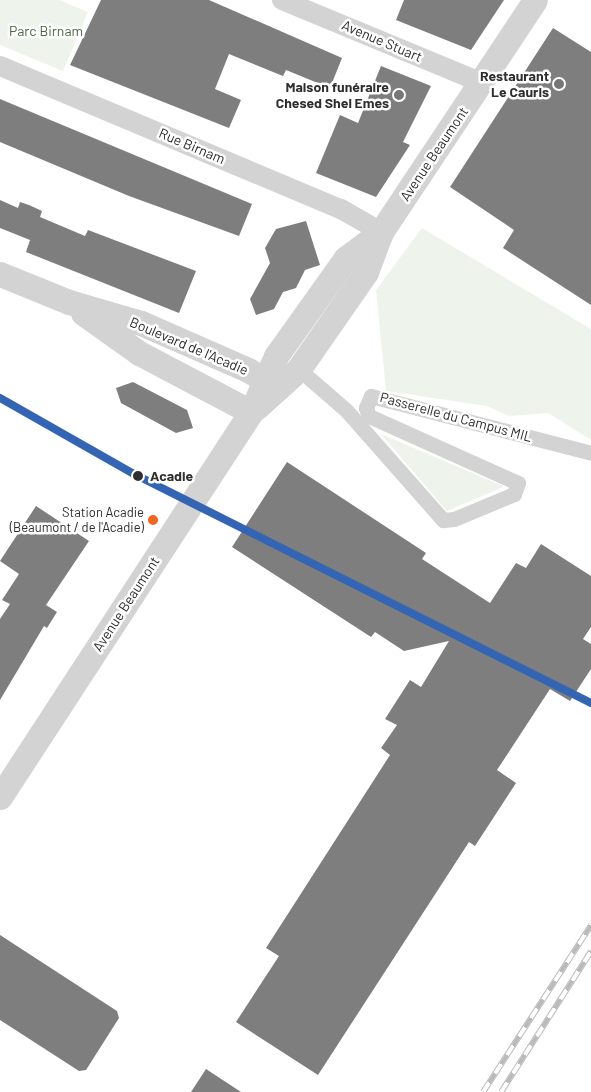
<!DOCTYPE html>
<meta charset="utf-8">
<style>
body{margin:0}
#map{position:relative;width:591px;height:1092px;overflow:hidden;background:#fff;font-family:Barlow,sans-serif}
div>[style]{position:absolute}
[style*='--x']{left:calc(var(--x)*1px);top:calc(var(--y)*1px);width:calc(var(--w)*1px);rotate:calc(var(--a)*1deg)}
.green>*{inset:0;background:#eef4ec}
.building>*{inset:0;background:#7e7e7e}
.pedestrian>*{height:15px;margin:-7.5px;padding:0 7.5px;transform-origin:7.5px;border-radius:7.5px;background:#d3d3d3}
.minor>*{height:20px;margin:-10px;padding:0 10px;transform-origin:10px;border-radius:10px;background:#d3d3d3}
.tertiary>*{height:25px;margin:-12.5px;padding:0 12.5px;transform-origin:12.5px;border-radius:12.5px;background:#d3d3d3}
.rail>*{height:5.5px;margin-top:-2.75px;transform-origin:0;background:repeating-linear-gradient(90deg,#fff 0 11px,#bababa 0 22px);box-sizing:border-box;border-block:1px solid #bababa}
.metro-1>*{height:8px;margin:-4px;padding:0 4px;transform-origin:4px;border-radius:4px;background:#3465b4}
.dots>*{width:14px;height:14px;translate:-50% -50%;box-sizing:border-box;border:2px solid #fff;border-radius:50%}
span{translate:-50% -50%;white-space:nowrap;text-align:center;line-height:1.15;-webkit-text-stroke:5px #fff;paint-order:stroke}
.bus-label{font-size:13px;color:#2e2e2e}
.right{translate:-100% -50%;text-align:right}
.park-label{font-size:14px;color:#49673d}
.street-label{font-size:14px;color:#2e2e2e}
.poi-label{font-size:14px;color:#2e2e2e;font-weight:700}
.stop-label{font-size:14px;color:#2e2e2e;font-weight:700}
.left{translate:0 -50%;text-align:left}
</style>
<div id="map">
<div class="green">
<i style="clip-path:polygon(0 0,59px 0,88px 12px,63px 71px,0 45px)"></i>
<i style="clip-path:polygon(422px 228px,591px 329px,591px 440px,548px 413px,509px 416px,487px 406px,386px 391px,376px 290px)"></i>
<i style="clip-path:polygon(381px 434px,503px 486px,503px 487px,447px 511px)"></i>
</div>
<div class="building">
<i style="clip-path:polygon(101px 0,209px 0,342px 58px,330px 88px,286px 70px,283px 76px,229px 54px,215px 89px,241px 100px,229px 128px,70px 65px)"></i>
<i style="clip-path:polygon(404px 0,504px 0,471px 50px,396px 20px)"></i>
<i style="clip-path:polygon(553px 28px,591px 52px,591px 305px,503px 248px,514px 230px,450px 187px)"></i>
<i style="clip-path:polygon(381px 66px,431px 86px,403px 142px,410px 145px,376px 197px,316px 173px,340px 115px,358px 123px)"></i>
<i style="clip-path:polygon(0 99px,252px 204px,239px 236px,129px 196px,0 142px)"></i>
<i style="clip-path:polygon(0 200px,18px 208px,20px 202px,29px 205px,42px 211px,40px 217px,85px 236px,88px 230px,196px 271px,179px 313px,26px 252px,30px 240px,0 228px)"></i>
<i style="clip-path:polygon(306px 221px,320px 265px,305px 270px,296px 288px,283px 292px,274px 309px,256px 315px,250px 299px,270px 263px,265px 248px,276px 229px)"></i>
<i style="clip-path:polygon(133px 382px,187px 410px,193px 428px,176px 433px,121px 403px,116px 388px)"></i>
<i style="clip-path:polygon(287px 462px,426px 553px,422px 559px,490px 603px,516px 563px,526px 568px,541px 544px,591px 576px,591px 627px,583px 639px,591px 644px,591px 669px,570px 701px,550px 689px,497px 770px,516px 783px,475px 846px,469px 842px,318px 1075px,236px 1022px,279px 956px,266px 948px,390px 755px,381px 748px,397px 725px,385px 719px,410px 680px,421px 687px,449px 641px,404px 651px,375px 632px,371px 637px,232px 547px)"></i>
<i style="clip-path:polygon(36px 506px,89px 541px,46px 605px,57px 612px,47px 628px,44px 626px,0 700px,0 619px,10px 604px,2px 600px,19px 574px,0 561px)"></i>
<i style="clip-path:polygon(0 935px,117px 1011px,119px 1018px,86px 1070px,79px 1071px,0 1020px)"></i>
<i style="clip-path:polygon(206px 1069px,241px 1092px,191px 1092px)"></i>
</div>
<div class="pedestrian">
<i style="--x:309;--y:378;--w:49;--a:40.9"></i>
<i style="--x:346;--y:410;--w:147;--a:48.6"></i>
<i style="--x:443;--y:520;--w:11;--a:-5"></i>
<i style="--x:454;--y:519;--w:65;--a:-22.6"></i>
<i style="--x:514;--y:494;--w:12;--a:-70"></i>
<i style="--x:518;--y:483;--w:163;--a:-155.8"></i>
<i style="--x:369;--y:416;--w:9;--a:-111"></i>
<i style="--x:366;--y:408;--w:13;--a:-67"></i>
<i style="--x:371;--y:396;--w:227;--a:14.5"></i>
</div>
<div class="minor">
<i style="--x:282;--y:0;--w:217;--a:22.5"></i>
<i style="--x:0;--y:66;--w:370;--a:22.8"></i>
<i style="--x:341;--y:209;--w:46;--a:29.9"></i>
</div>
<div class="tertiary">
<i style="--x:0;--y:274;--w:74;--a:22.1"></i>
<i style="--x:69;--y:302;--w:75;--a:16.3"></i>
<i style="--x:141;--y:323;--w:117;--a:23.7"></i>
<i style="--x:248;--y:370;--w:35;--a:31"></i>
<i style="--x:83;--y:313;--w:69;--a:35.5"></i>
<i style="--x:139;--y:353;--w:127;--a:27.8"></i>
<i style="--x:257;--y:407;--w:55;--a:-42.1"></i>
<i style="--x:298;--y:370;--w:119;--a:-55.2"></i>
<i style="--x:366;--y:272;--w:43;--a:-69.4"></i>
<i style="--x:381;--y:232;--w:278;--a:-56.4"></i>
<i style="--x:0;--y:797;--w:460;--a:-56.9"></i>
<i style="--x:251;--y:412;--w:61;--a:-65.9"></i>
<i style="--x:276;--y:356;--w:120;--a:-54.5"></i>
<i style="--x:346;--y:258;--w:44;--a:-36.6"></i>
</div>
<div class="rail">
<i style="--x:483;--y:1092;--w:199;--a:-57.1"></i>
<i style="--x:501;--y:1092;--w:167;--a:-57.4"></i>
</div>
<div class="metro-1">
<i style="--x:0;--y:398;--w:154;--a:29.6"></i>
<i style="--x:134;--y:474;--w:511;--a:26.62"></i>
</div>
<div class="dots">
<i style="left:559px;top:84px;background:#777"></i>
<i style="left:399px;top:95px;background:#777"></i>
<i style="left:138px;top:476px;background:#2e2e2e"></i>
<i style="left:153px;top:520px;background:#f26522"></i>
</div>
<div class="bus-label">
<span class="right" style="left:144px;top:520px">Station Acadie<br>(Beaumont / de l'Acadie)</span>
</div>
<div class="park-label">
<span style="left:46px;top:31px">Parc Birnam</span>
</div>
<div class="street-label">
<span style="left:382px;top:41px;rotate:23deg">Avenue Stuart</span>
<span style="left:192px;top:146px;rotate:23deg">Rue Birnam</span>
<span style="left:434px;top:154px;rotate:-56deg">Avenue Beaumont</span>
<span style="left:189px;top:346px;rotate:23deg">Boulevard de l'Acadie</span>
<span style="left:456px;top:417px;rotate:15deg">Passerelle du Campus MIL</span>
<span style="left:126px;top:604px;rotate:-57deg">Avenue Beaumont</span>
</div>
<div class="poi-label">
<span class="right" style="left:549px;top:84px">Restaurant<br>Le Cauris</span>
<span class="right" style="left:389px;top:95px">Maison funéraire<br>Chesed Shel Emes</span>
</div>
<div class="stop-label">
<span class="left" style="left:150px;top:476px">Acadie</span>
</div>
</div>
